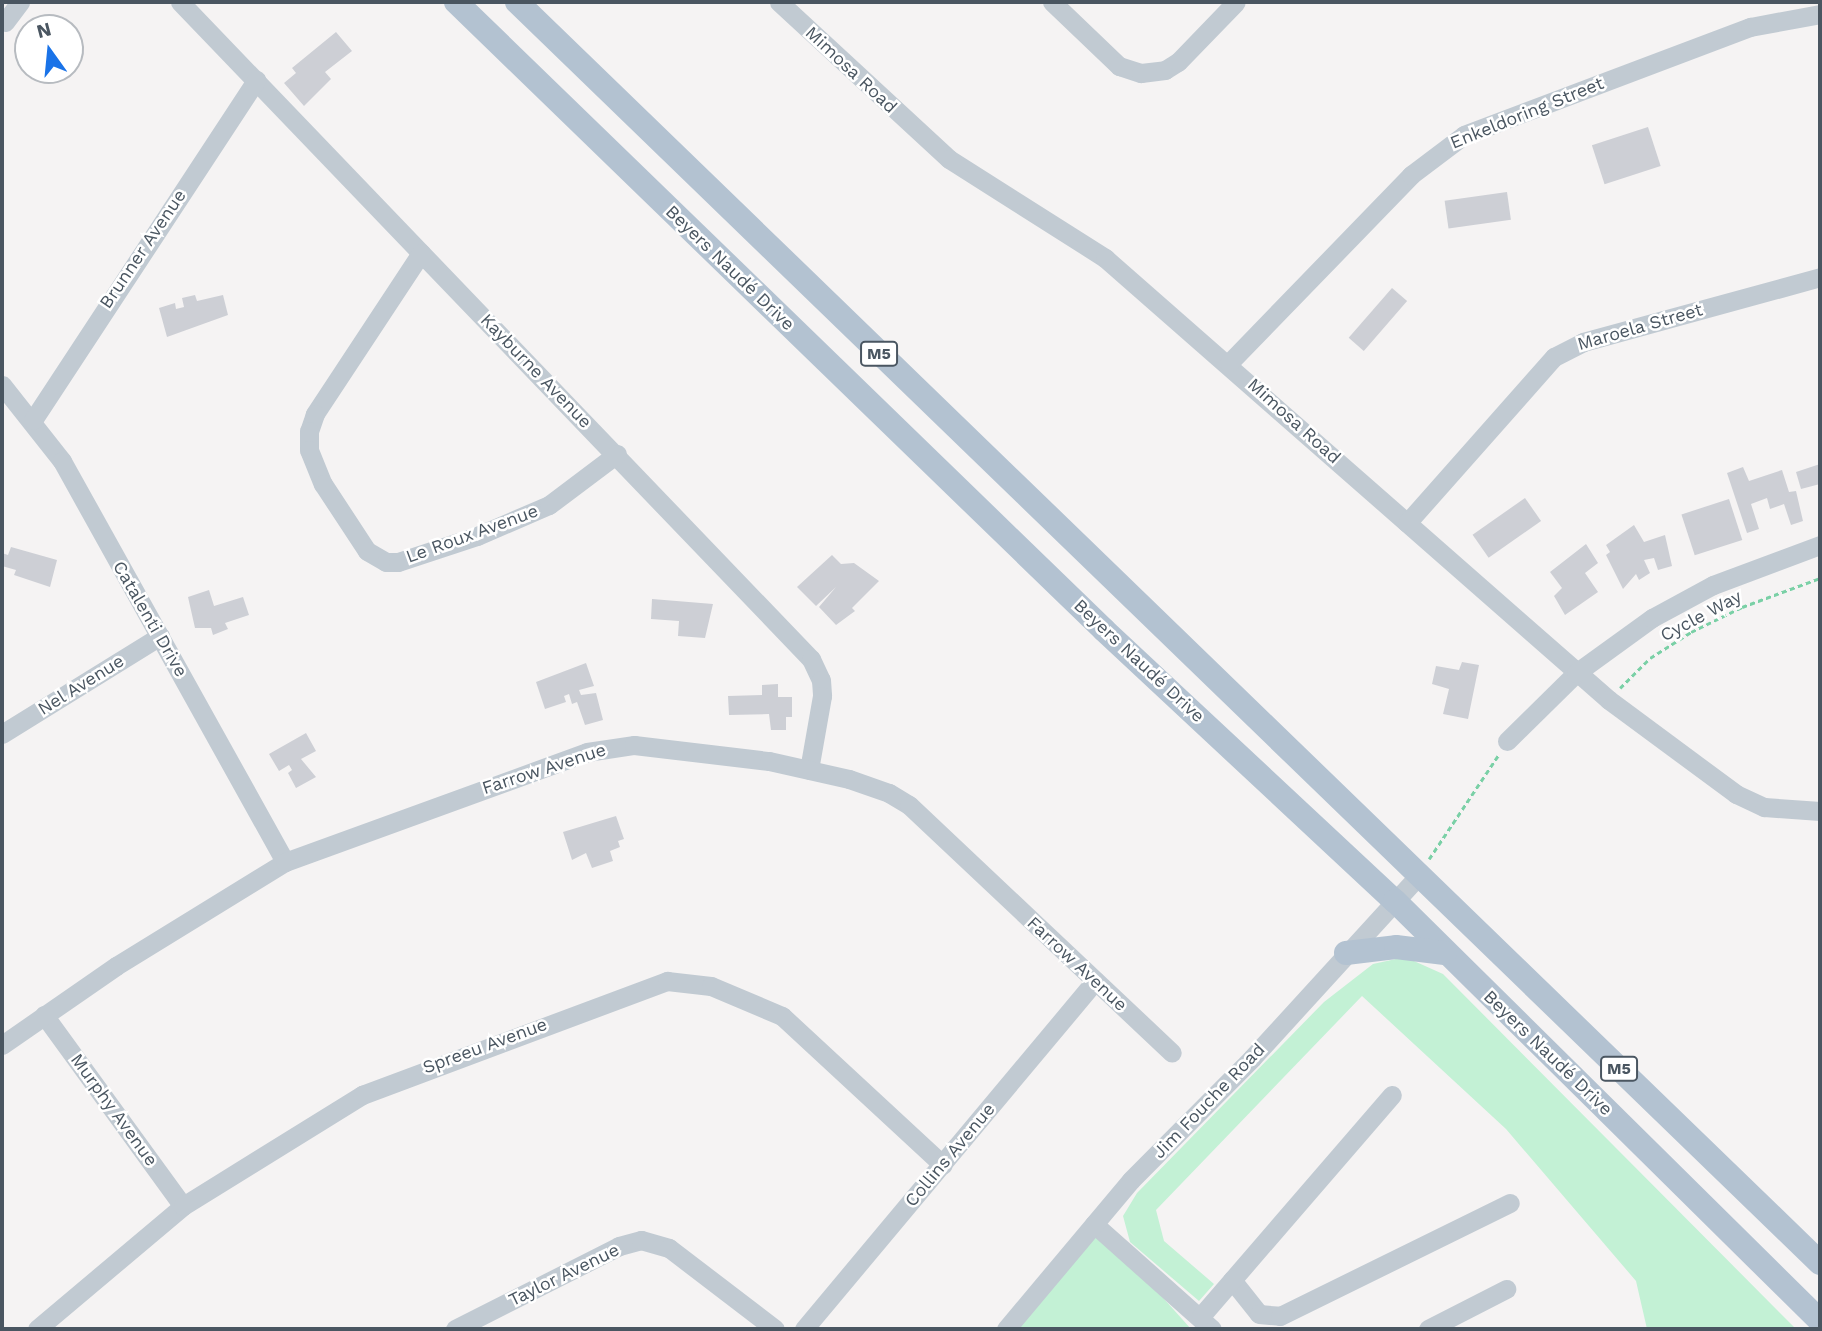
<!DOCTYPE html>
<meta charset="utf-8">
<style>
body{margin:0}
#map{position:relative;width:1822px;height:1331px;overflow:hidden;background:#f5f3f3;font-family:"Work Sans",sans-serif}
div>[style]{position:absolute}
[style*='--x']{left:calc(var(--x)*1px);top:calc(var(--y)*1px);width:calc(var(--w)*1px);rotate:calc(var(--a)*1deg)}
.green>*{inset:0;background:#c3f1d5}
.building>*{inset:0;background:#cdcfd5;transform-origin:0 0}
.path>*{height:2.5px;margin-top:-1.25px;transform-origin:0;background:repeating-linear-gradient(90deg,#7ad0a6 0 5px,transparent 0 8.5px)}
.minor>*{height:19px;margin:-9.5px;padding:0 9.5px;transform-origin:9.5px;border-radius:9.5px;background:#c1cad2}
.major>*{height:24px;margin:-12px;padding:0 12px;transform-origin:12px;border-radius:12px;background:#b3c2d1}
span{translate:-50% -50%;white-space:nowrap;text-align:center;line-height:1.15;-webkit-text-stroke:5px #fff;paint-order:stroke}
.shield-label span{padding:2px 5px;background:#fff;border:2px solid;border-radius:5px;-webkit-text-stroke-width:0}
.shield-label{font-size:16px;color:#4a5661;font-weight:700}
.street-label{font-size:18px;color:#4a5661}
.frame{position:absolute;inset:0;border:4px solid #4a5661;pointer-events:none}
.north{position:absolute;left:14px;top:14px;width:70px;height:70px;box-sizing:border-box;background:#fff;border:2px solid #b7bbc0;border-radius:50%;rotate:345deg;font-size:19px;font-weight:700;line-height:28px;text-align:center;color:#4a5661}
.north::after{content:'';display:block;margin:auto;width:24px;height:32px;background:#1a73e8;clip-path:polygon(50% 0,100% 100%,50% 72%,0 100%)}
</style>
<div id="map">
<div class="green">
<i style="clip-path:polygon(1405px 957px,1443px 974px,1796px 1329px,1647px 1329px,1636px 1281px,1506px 1129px,1362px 996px,1156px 1210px,1164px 1241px,1214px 1284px,1199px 1301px,1130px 1242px,1123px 1216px,1137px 1193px,1324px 1002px,1373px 964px)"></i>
<i style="clip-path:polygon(1097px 1224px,1191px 1329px,1007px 1329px)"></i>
</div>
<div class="building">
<i style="clip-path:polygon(336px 32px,352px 51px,325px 72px,331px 79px,304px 106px,284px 83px,296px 73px,292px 68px)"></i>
<i style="left:1648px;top:127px;width:41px;height:59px;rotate:72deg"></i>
<i style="left:1507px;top:192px;width:28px;height:63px;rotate:82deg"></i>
<i style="left:1392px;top:288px;width:20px;height:66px;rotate:41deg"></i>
<i style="clip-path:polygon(195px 295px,197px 301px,223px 295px,228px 315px,167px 337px,159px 308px,175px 303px,176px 309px,184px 307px,182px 298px)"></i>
<i style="clip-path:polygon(1820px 464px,1820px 484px,1801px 489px,1796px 472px)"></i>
<i style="clip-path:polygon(1743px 467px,1749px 481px,1782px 470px,1789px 492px,1796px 491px,1803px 521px,1791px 525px,1784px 504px,1770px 509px,1767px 498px,1751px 504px,1759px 529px,1747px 533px,1727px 473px)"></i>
<i style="left:1525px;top:498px;width:28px;height:64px;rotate:55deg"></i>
<i style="left:1729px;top:499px;width:43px;height:50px;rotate:72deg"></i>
<i style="clip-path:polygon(1634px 525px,1644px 542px,1665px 535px,1672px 566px,1658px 570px,1654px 558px,1644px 560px,1650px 573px,1639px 580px,1636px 574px,1623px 589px,1606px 555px,1610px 552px,1606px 545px)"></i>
<i style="clip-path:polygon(1586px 544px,1598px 563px,1585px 573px,1598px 592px,1565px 615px,1554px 596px,1562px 588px,1550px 572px)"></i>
<i style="clip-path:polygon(11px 547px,57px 560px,50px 587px,14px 575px,16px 570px,2px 566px,2px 553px,8px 555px)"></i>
<i style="clip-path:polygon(832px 555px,841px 564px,854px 563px,879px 581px,852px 608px,855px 611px,836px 625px,819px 607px,836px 587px,816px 606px,797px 587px)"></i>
<i style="clip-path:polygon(209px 590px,214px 606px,243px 597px,249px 615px,225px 623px,228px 629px,213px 635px,211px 628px,195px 628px,188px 597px)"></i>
<i style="clip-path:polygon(652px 599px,713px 604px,705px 638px,678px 636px,679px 621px,651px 619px)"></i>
<i style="clip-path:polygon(1462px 662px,1479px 665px,1468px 719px,1443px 714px,1449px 689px,1432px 684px,1436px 666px,1459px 670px)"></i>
<i style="clip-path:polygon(586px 663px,594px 686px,579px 690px,581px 695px,596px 693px,603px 720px,585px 725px,577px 702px,572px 704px,569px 694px,564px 696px,566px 702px,545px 709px,536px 682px)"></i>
<i style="clip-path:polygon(778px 684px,778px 697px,792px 697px,792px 717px,786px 717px,786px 730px,771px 730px,769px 714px,729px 715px,728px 696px,762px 695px,762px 685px)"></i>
<i style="clip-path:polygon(306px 733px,316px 751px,301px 759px,316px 777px,296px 788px,288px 773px,292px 770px,289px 765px,279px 771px,269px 754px)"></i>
<i style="clip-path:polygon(616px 816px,624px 839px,618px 841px,620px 847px,610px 851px,613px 861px,592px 868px,586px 853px,572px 860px,563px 832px)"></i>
</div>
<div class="path">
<i style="--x:1620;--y:688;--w:42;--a:-45"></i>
<i style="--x:1650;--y:658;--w:49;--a:-32.4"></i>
<i style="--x:1691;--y:632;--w:57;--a:-26.1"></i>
<i style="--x:1742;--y:607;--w:83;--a:-20.4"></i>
<i style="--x:1429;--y:859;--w:126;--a:-56.3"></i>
</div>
<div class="minor">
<i style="--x:180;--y:2;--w:911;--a:46.16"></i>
<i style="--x:811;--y:659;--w:23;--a:65"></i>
<i style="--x:821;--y:680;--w:16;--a:86"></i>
<i style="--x:822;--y:696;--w:75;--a:100"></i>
<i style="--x:779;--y:2;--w:231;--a:42.7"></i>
<i style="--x:949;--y:159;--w:185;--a:32.4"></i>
<i style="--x:1105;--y:258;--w:670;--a:41.25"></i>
<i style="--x:1609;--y:700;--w:158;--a:36.5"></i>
<i style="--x:1736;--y:794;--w:31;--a:25"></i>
<i style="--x:1764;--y:807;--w:56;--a:4.1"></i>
<i style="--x:1052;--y:2;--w:93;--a:43.7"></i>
<i style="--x:1119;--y:66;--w:23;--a:18"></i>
<i style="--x:1141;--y:73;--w:24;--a:-7"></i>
<i style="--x:1165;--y:70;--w:15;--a:-32"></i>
<i style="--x:1178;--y:62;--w:83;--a:-46"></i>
<i style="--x:5;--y:22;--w:25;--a:-53"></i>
<i style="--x:421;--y:253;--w:193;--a:123.4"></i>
<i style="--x:315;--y:414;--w:18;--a:109"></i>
<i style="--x:309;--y:431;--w:19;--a:90"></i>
<i style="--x:309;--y:450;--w:37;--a:68"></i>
<i style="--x:323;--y:484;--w:80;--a:56.7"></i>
<i style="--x:367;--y:551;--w:22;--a:30"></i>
<i style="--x:386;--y:562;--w:12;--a:0"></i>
<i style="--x:398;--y:562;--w:83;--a:-18.2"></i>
<i style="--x:477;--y:536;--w:78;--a:-23.3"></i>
<i style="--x:549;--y:505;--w:85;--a:-36.9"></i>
<i style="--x:1229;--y:363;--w:262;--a:-45.9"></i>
<i style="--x:1411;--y:175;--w:66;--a:-37"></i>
<i style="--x:1464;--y:135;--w:306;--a:-20.7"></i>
<i style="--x:1750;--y:27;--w:71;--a:-10.5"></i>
<i style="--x:2;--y:385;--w:97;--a:51.7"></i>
<i style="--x:62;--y:461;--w:459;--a:60.9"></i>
<i style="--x:33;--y:420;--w:407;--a:-56.7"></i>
<i style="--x:1407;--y:523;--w:222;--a:-48.5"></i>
<i style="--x:1554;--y:357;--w:33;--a:-27"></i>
<i style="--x:1583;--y:342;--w:246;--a:-15.3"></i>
<i style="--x:2;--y:734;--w:186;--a:-31.8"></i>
<i style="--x:1507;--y:741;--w:97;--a:-44.6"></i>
<i style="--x:1576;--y:673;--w:94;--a:-35.9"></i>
<i style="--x:1652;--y:618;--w:69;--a:-28.4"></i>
<i style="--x:1713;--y:585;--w:114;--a:-20.5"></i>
<i style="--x:44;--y:1015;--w:236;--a:54"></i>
<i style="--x:2;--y:1045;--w:139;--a:-34.7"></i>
<i style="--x:116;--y:966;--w:198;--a:-31.6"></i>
<i style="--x:285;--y:862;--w:321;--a:-20"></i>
<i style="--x:587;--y:752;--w:48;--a:-8.5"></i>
<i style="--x:634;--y:745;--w:136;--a:6.8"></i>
<i style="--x:769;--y:761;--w:82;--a:12.7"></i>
<i style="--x:849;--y:779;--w:42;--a:19.3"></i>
<i style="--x:889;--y:793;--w:23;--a:31"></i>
<i style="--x:909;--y:805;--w:361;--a:43.3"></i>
<i style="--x:1094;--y:1224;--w:158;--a:41.7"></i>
<i style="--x:1232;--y:1280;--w:43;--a:51.5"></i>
<i style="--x:1259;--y:1314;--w:21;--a:5"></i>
<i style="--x:1280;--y:1316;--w:256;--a:-26.2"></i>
<i style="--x:1201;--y:1316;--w:292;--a:-49.2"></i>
<i style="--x:37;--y:1329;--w:191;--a:-40.1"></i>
<i style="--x:183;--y:1206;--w:211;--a:-31.8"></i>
<i style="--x:362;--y:1095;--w:326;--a:-20.5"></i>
<i style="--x:667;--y:981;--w:44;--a:6.5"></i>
<i style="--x:711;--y:986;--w:77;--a:22.9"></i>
<i style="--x:782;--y:1016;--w:219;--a:42.8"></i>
<i style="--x:455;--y:1329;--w:184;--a:-26.8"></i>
<i style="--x:619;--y:1246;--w:23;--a:-15"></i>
<i style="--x:641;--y:1240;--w:29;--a:16"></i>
<i style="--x:669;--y:1248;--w:133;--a:37.4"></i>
<i style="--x:804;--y:1329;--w:454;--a:-50.1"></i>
<i style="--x:1006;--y:1329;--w:194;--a:-50"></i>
<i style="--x:1131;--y:1180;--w:172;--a:-45.2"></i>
<i style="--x:1252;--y:1058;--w:245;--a:-47.6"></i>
<i style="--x:1428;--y:1329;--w:88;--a:-27.1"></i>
</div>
<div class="major">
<i style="--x:456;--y:2;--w:902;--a:44.1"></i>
<i style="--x:1104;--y:630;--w:398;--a:43"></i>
<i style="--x:1395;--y:901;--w:598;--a:44.66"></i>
<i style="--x:517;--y:2;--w:1813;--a:44.06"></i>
<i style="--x:1346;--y:953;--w:50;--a:-6.8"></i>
<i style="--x:1396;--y:947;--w:49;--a:7"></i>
</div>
<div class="shield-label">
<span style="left:879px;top:354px">M5</span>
<span style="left:1619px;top:1069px">M5</span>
</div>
<div class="street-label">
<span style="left:851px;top:70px;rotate:43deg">Mimosa Road</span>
<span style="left:1527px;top:113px;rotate:-22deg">Enkeldoring Street</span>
<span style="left:143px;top:249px;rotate:-56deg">Brunner Avenue</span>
<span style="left:730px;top:268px;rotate:44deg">Beyers Naudé Drive</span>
<span style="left:1640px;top:327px;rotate:-16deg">Maroela Street</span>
<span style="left:536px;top:371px;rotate:46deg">Kayburne Avenue</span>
<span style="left:1294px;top:421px;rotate:42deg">Mimosa Road</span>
<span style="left:472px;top:534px;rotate:-20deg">Le Roux Avenue</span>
<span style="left:1701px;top:616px;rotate:-28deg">Cycle Way</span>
<span style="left:150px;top:619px;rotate:60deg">Catalenti Drive</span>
<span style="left:1139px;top:661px;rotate:43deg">Beyers Naudé Drive</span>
<span style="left:81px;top:685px;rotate:-32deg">Nel Avenue</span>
<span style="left:544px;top:769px;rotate:-18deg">Farrow Avenue</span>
<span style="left:1077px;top:964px;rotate:43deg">Farrow Avenue</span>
<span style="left:485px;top:1046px;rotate:-20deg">Spreeu Avenue</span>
<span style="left:1548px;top:1053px;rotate:44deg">Beyers Naudé Drive</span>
<span style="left:1209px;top:1101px;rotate:-46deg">Jim Fouche Road</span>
<span style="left:114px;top:1110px;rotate:54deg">Murphy Avenue</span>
<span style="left:950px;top:1155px;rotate:-50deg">Collins Avenue</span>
<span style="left:564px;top:1275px;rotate:-26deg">Taylor Avenue</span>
</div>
<div class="frame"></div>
<div class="north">N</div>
</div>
